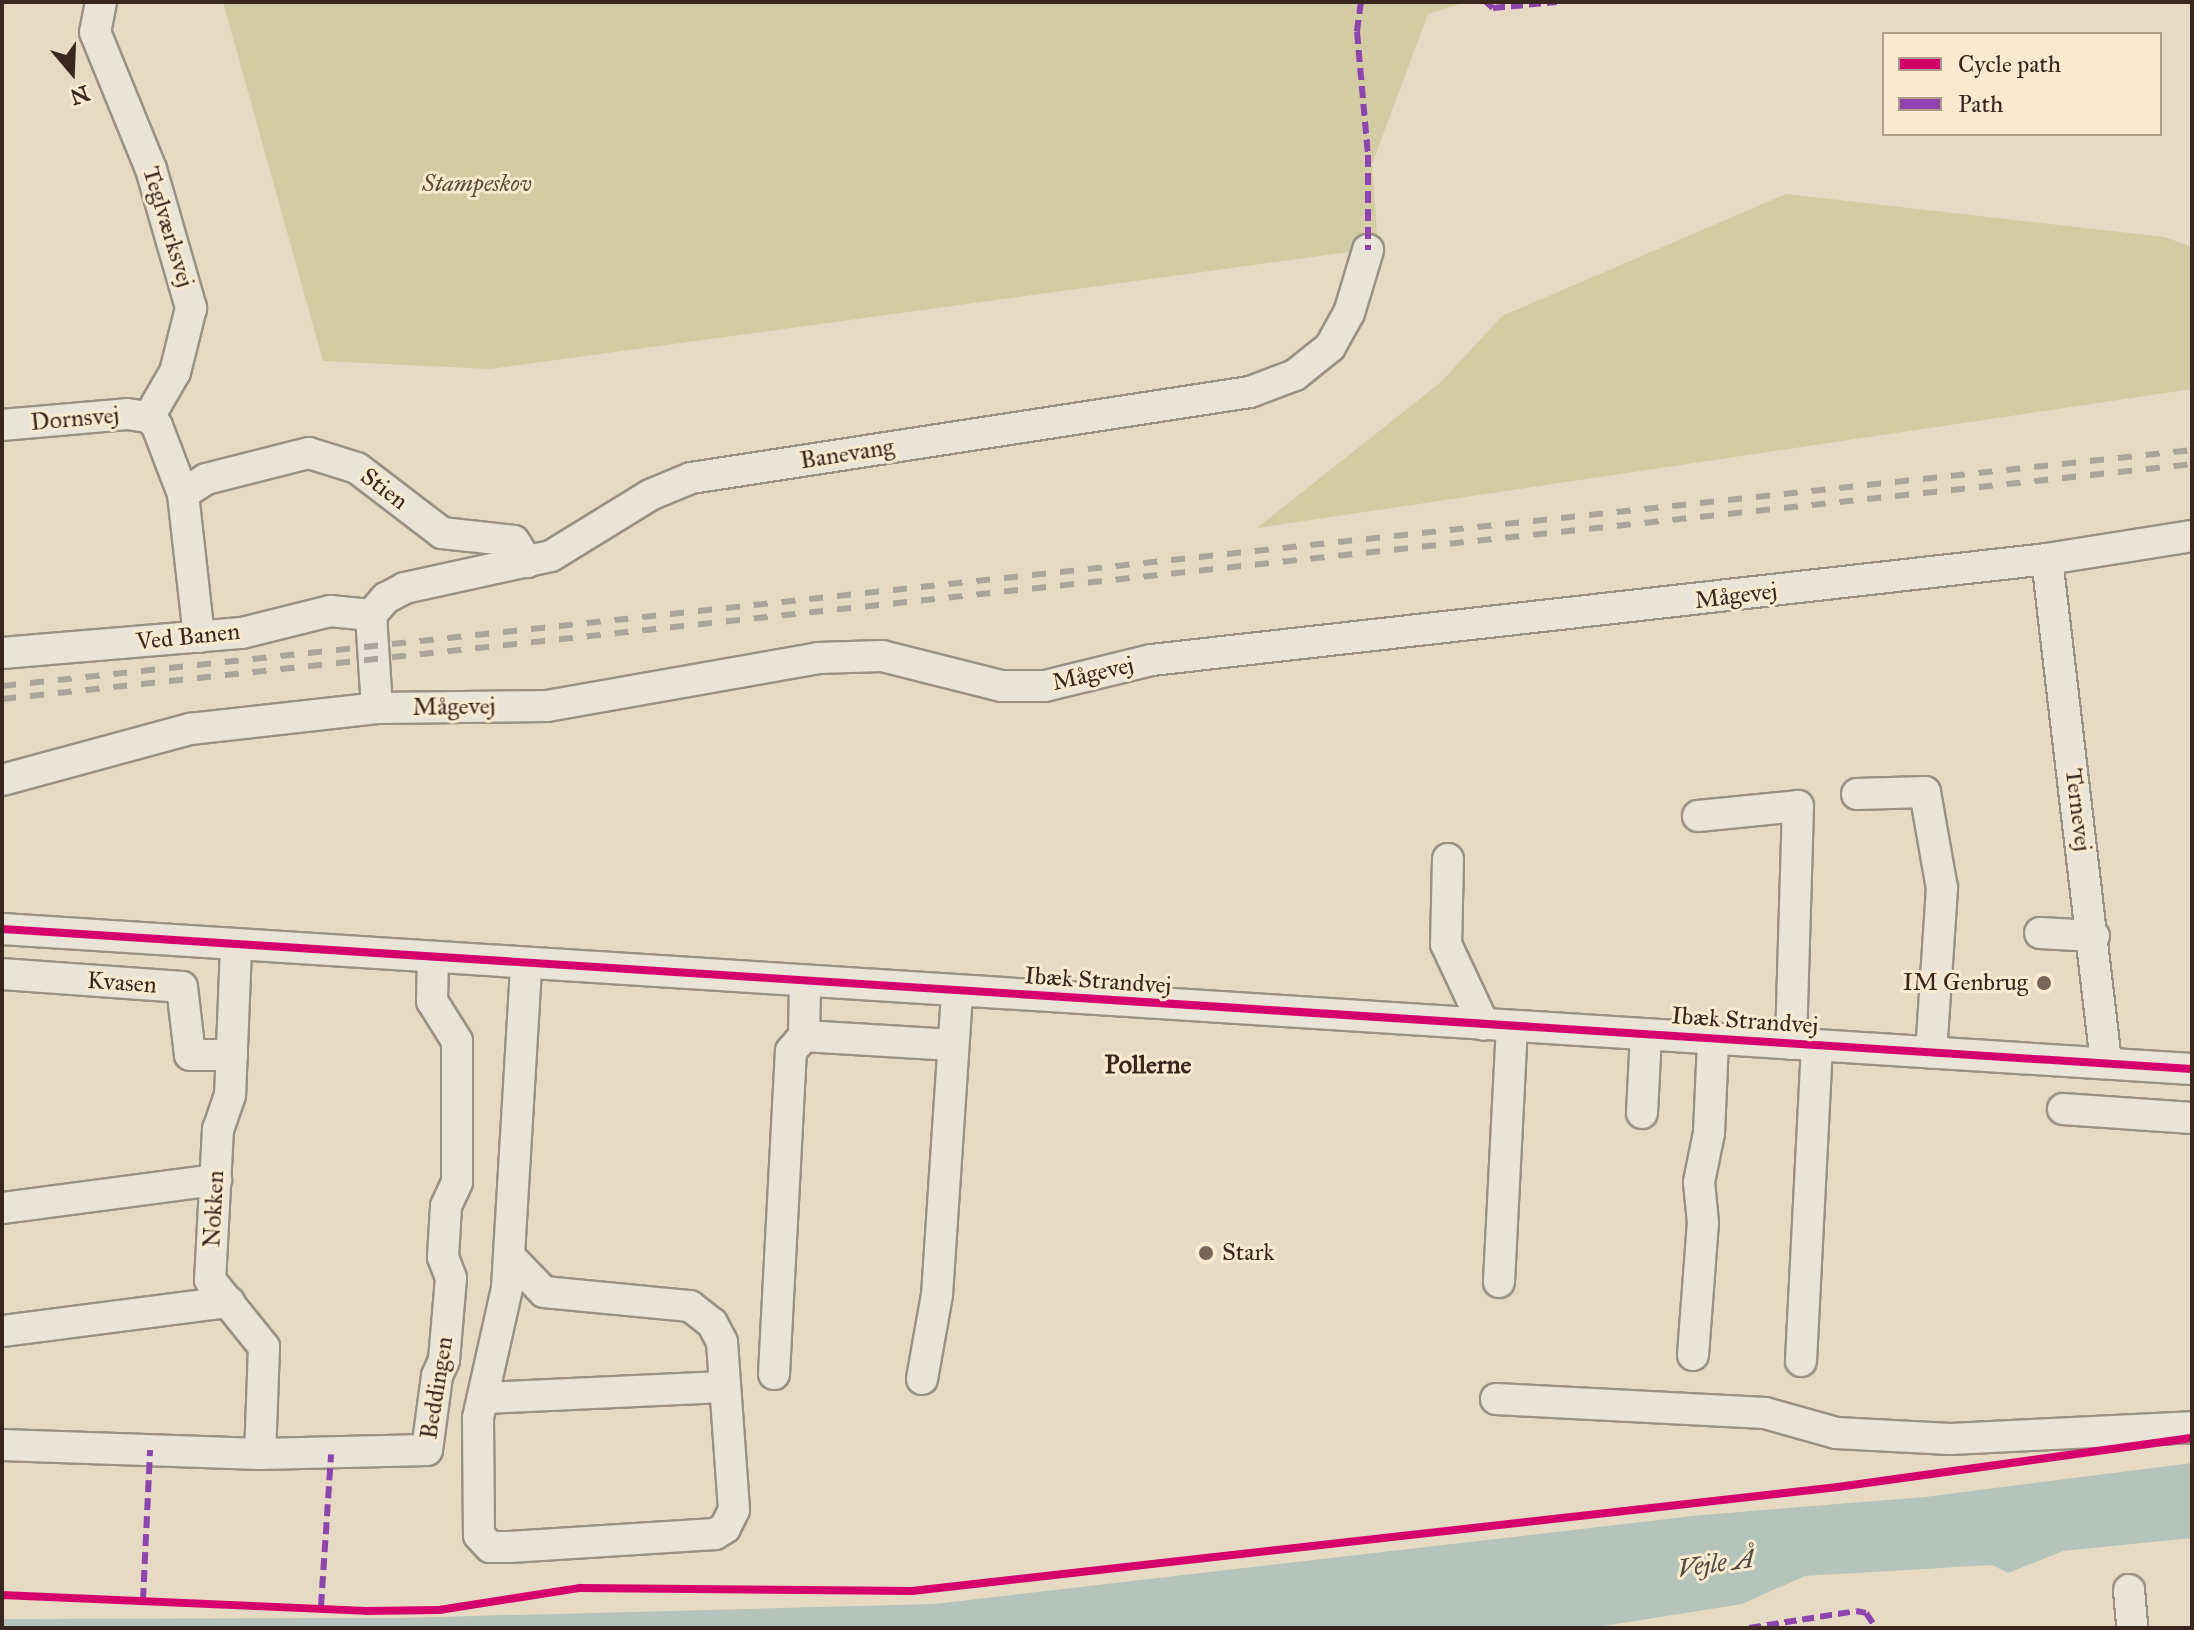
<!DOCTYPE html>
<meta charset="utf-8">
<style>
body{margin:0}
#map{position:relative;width:2194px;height:1630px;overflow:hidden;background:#e6dac4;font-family:"IM FELL Great Primer",serif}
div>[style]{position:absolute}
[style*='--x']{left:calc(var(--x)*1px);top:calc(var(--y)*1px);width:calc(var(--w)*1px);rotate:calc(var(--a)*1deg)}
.green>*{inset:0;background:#d3cba3}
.water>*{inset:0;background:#b4c4ba}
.roads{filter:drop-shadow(2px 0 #9a9184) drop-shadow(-2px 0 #9a9184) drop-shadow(0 2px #9a9184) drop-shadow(0 -2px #9a9184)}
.minor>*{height:30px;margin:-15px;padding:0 15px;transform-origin:15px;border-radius:15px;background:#eae4d8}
.rail>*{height:6px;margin-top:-3px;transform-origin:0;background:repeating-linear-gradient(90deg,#aaa49b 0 14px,transparent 0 28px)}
.quiet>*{height:6px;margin-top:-3px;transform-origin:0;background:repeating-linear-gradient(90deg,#8e44ad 0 12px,transparent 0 18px)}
.cycleway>*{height:8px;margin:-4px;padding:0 4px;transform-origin:4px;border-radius:4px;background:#d6006c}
.dots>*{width:22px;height:22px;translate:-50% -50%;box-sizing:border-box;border:4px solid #f8eacf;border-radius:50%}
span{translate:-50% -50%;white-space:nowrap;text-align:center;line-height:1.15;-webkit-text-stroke:6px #f8eacf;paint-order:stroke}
.park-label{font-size:24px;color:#5c4c38;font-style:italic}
.street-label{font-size:24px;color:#39261e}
.poi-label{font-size:24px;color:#39261e}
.right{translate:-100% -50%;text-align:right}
.left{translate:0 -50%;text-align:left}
.neighbourhood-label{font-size:26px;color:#39261e;font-weight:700}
.water-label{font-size:26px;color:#524b44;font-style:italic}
.frame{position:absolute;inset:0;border:4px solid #39261e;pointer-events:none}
.legend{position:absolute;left:1882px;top:32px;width:280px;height:104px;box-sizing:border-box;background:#f8eacf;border:2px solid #ac9c88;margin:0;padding:10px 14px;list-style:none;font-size:24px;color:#39261e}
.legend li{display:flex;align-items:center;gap:16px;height:40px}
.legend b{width:40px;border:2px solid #ac9c88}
.north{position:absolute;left:32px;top:32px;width:80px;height:80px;-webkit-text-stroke:6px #f8eacf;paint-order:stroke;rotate:161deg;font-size:22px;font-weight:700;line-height:32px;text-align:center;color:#39261e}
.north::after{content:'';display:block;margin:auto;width:28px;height:36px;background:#39261e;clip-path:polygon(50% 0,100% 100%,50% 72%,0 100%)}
</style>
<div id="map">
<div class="green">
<i style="clip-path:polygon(223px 2px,1466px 2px,1428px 14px,1372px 164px,1378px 248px,490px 369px,323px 361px)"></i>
<i style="clip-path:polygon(1786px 194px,2165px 237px,2192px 247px,2192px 389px,1257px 528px,1441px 382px,1502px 316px)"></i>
</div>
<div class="water">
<i style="clip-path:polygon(2192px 1463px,2192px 1538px,2063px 1551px,2008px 1573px,1992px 1565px,1805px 1576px,1742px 1604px,1591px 1628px,2px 1628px,2px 1619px,399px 1618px,934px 1604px,1702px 1515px,1925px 1497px)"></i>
</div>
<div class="roads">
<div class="minor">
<i style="--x:101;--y:2;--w:31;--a:101"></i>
<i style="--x:95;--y:32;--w:148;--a:67.8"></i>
<i style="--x:151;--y:169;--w:145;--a:73.9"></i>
<i style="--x:191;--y:308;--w:66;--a:104"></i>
<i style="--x:175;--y:372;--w:52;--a:120"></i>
<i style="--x:149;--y:417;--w:12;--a:48"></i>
<i style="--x:157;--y:426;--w:73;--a:69.1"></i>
<i style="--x:183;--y:494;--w:144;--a:83.6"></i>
<i style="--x:2;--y:425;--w:125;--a:-5"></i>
<i style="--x:127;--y:414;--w:22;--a:8"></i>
<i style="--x:183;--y:494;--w:27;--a:-33"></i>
<i style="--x:206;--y:479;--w:106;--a:-14.2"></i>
<i style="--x:309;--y:453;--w:50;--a:17.4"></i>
<i style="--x:357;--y:468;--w:107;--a:37.4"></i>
<i style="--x:442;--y:533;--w:72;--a:6.3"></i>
<i style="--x:514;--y:541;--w:25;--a:58"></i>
<i style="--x:2047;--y:559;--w:506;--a:83.31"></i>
<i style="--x:2;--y:653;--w:241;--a:-4.8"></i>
<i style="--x:242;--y:633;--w:91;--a:-14"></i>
<i style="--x:330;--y:611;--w:41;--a:5.6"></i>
<i style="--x:377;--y:708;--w:93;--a:-93.7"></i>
<i style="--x:371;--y:615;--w:23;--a:-49"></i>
<i style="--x:386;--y:598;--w:21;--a:-28"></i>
<i style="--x:405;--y:588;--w:149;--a:-12.4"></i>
<i style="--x:551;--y:556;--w:116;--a:-31.6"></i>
<i style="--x:650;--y:495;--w:44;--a:-22.5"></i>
<i style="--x:691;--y:478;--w:566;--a:-8.75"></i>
<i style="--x:1250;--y:392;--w:48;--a:-20.7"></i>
<i style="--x:1295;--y:375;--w:45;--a:-38.7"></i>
<i style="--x:1330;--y:347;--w:39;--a:-61"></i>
<i style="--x:1349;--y:313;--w:66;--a:-73.2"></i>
<i style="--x:2;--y:780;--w:195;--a:-15.2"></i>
<i style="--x:190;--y:729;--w:188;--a:-6.4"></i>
<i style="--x:377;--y:708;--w:170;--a:-0.7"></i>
<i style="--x:547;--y:706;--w:275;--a:-10"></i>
<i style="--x:818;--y:658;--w:64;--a:-1.8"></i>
<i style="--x:882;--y:656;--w:123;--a:14.1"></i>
<i style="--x:1001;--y:686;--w:44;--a:0"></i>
<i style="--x:1045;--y:686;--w:110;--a:-13.7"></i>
<i style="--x:1152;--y:660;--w:901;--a:-6.44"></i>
<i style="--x:2047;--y:559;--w:147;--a:-9"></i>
<i style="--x:1857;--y:794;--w:68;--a:-1.7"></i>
<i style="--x:1925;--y:792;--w:97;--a:80"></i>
<i style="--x:1942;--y:888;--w:165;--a:93.8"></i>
<i style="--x:1698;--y:816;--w:100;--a:-5.7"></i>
<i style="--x:1798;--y:806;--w:238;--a:91.7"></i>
<i style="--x:1448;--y:859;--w:85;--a:91.3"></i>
<i style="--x:1446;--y:944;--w:89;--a:64.9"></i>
<i style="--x:2;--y:929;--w:2194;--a:3.66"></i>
<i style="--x:2040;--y:933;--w:54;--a:3.2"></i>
<i style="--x:236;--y:948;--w:147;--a:92.3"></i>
<i style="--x:230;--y:1095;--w:36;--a:109"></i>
<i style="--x:218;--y:1129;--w:151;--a:93"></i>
<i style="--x:210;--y:1280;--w:86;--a:51.1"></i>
<i style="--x:264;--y:1347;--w:107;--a:92.1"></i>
<i style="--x:2;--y:974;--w:180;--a:4.1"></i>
<i style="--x:182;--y:987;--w:68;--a:83.3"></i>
<i style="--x:190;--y:1055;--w:42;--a:0"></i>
<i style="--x:804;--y:1036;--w:149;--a:3.5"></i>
<i style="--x:2063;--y:1109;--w:129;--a:4"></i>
<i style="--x:1642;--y:1113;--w:78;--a:-87.1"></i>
<i style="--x:2;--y:1208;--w:216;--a:-7.5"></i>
<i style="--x:509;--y:1256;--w:50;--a:45.8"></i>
<i style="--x:544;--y:1292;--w:147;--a:5.5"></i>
<i style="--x:690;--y:1306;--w:28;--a:38"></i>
<i style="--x:712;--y:1323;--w:21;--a:62"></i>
<i style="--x:722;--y:1342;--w:168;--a:85.9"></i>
<i style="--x:734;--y:1510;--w:20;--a:117"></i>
<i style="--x:725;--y:1528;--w:12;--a:149"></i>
<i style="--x:715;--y:1534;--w:206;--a:176.4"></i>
<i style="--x:509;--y:1547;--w:19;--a:180"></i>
<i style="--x:490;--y:1547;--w:16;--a:-133"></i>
<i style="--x:479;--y:1535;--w:117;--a:-90.5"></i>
<i style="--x:478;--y:1418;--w:133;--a:-77.4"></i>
<i style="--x:507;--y:1288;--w:324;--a:-86.6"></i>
<i style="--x:1499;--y:1282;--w:255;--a:-87.1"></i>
<i style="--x:2;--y:1331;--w:229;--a:-7.3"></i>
<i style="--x:1693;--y:1355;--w:132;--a:-85.7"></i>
<i style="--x:1703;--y:1223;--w:41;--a:-95.6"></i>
<i style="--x:1699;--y:1182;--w:50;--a:-78.5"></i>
<i style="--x:1709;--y:1133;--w:93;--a:-87.5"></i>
<i style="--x:1801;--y:1361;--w:315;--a:-87.1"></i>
<i style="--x:774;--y:1374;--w:323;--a:-87"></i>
<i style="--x:791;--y:1051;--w:20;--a:-49"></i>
<i style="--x:804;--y:1036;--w:53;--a:-88.9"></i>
<i style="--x:922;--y:1379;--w:85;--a:-79.9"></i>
<i style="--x:937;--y:1295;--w:305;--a:-86.2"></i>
<i style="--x:483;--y:1398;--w:242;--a:-2.6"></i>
<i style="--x:1496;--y:1399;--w:269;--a:3"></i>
<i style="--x:1765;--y:1413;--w:74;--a:15.7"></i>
<i style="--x:1836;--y:1433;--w:114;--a:3"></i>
<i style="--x:1950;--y:1439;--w:242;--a:-2.8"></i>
<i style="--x:2;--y:1445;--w:258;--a:2"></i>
<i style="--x:260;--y:1454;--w:167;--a:-1.4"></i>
<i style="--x:427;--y:1450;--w:75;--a:-82.3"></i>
<i style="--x:437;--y:1376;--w:17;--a:-66"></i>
<i style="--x:444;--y:1360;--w:82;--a:-85.1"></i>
<i style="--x:451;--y:1278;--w:22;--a:-111"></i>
<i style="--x:443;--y:1257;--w:51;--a:-86.6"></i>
<i style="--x:446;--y:1206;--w:26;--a:-65"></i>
<i style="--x:457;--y:1182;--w:141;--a:-90"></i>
<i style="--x:457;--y:1041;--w:47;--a:-122"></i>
<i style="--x:432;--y:1001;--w:41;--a:-88.6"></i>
<i style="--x:2129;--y:1590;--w:38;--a:85"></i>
</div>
</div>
<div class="rail">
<i style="--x:2;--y:686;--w:2203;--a:-6.15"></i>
<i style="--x:2;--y:699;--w:2203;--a:-6.12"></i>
</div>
<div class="quiet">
<i style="--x:1361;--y:2;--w:30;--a:98"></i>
<i style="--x:1357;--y:32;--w:123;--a:84.9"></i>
<i style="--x:1368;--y:155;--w:95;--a:90"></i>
<i style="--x:1486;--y:2;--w:9;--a:41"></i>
<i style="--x:1493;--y:8;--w:64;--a:-5.4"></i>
<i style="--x:143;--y:1600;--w:150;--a:-87.3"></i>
<i style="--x:321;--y:1606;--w:152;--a:-86.2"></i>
<i style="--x:1749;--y:1628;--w:108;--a:-9"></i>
<i style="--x:1856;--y:1611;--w:10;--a:11"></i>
<i style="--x:1866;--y:1613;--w:18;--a:56"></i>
</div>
<div class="cycleway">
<i style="--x:2;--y:929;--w:2194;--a:3.66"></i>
<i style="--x:2;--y:1595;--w:364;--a:2.5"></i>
<i style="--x:366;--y:1611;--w:73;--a:-0.8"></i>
<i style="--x:439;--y:1610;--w:143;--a:-8.9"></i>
<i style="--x:580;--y:1588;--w:332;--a:0.5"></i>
<i style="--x:912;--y:1591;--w:932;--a:-6.41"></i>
<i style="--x:1838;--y:1487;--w:357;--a:-7.9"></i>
</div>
<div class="dots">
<i style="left:2044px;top:983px;background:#766558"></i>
<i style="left:1206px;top:1253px;background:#766558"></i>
</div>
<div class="park-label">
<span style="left:477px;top:184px">Stampeskov</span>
</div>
<div class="street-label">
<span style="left:168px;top:227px;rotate:73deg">Teglværksvej</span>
<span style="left:75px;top:419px;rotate:-5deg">Dornsvej</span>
<span style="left:847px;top:454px;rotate:-9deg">Banevang</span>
<span style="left:384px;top:489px;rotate:37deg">Stien</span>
<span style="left:1736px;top:596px;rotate:-7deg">Mågevej</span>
<span style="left:188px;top:637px;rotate:-6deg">Ved Banen</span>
<span style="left:1093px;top:674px;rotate:-13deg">Mågevej</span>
<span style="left:454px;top:707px;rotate:-1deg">Mågevej</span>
<span style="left:2078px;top:810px;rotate:83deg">Ternevej</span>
<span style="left:1098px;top:981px;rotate:4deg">Ibæk Strandvej</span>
<span style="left:122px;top:983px;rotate:4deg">Kvasen</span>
<span style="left:1745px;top:1021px;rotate:4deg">Ibæk Strandvej</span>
<span style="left:214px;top:1209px;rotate:-87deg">Nokken</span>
<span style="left:437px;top:1388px;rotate:-81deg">Beddingen</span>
</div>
<div class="poi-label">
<span class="right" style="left:2028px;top:983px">IM Genbrug</span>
<span class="left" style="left:1222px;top:1253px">Stark</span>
</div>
<div class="neighbourhood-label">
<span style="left:1148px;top:1065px">Pollerne</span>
</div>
<div class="water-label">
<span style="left:1716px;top:1564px;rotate:-8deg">Vejle Å</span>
</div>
<div class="frame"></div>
<ul class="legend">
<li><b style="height:10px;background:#d6006c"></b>Cycle path</li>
<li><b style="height:10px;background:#8e44ad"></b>Path</li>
</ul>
<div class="north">N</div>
</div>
